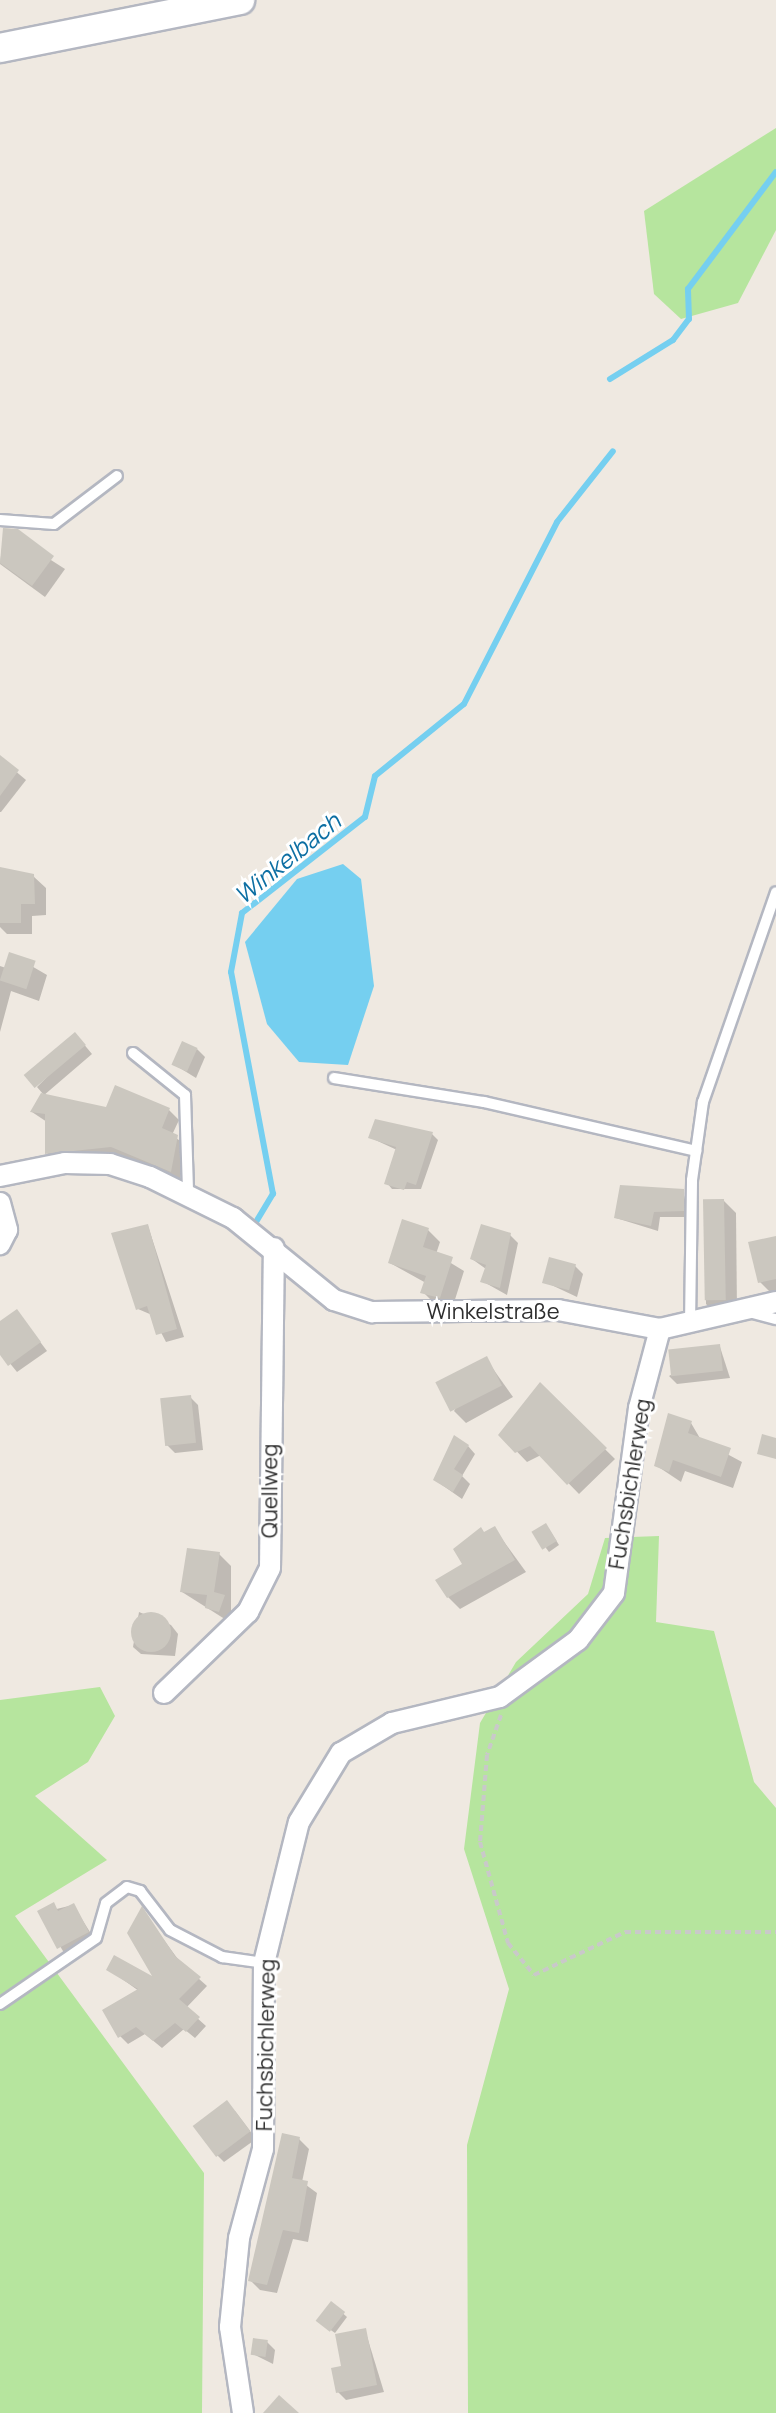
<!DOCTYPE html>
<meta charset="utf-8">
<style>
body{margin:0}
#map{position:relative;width:776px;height:2413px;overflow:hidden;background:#efe9e1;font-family:Manrope,sans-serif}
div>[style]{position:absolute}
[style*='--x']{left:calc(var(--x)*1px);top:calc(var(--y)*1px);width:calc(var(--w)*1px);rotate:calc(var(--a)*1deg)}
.green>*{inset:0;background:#b6e59e}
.water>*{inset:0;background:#75cff0}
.shadow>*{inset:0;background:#0003}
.stream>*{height:6px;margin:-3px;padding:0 3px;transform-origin:3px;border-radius:3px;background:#75cff0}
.building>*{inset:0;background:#cbc7bf;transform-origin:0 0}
.round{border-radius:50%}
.path>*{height:4px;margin-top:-2px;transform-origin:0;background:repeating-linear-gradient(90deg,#c9c9c9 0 6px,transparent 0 10px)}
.roads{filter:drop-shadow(2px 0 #b4b7c1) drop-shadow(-2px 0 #b4b7c1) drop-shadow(0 2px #b4b7c1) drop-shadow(0 -2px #b4b7c1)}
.lane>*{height:10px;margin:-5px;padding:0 5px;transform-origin:5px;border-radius:5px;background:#fff}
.street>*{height:20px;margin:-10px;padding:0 10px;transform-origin:10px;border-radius:10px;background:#fff}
.secondary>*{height:28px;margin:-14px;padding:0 14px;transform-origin:14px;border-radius:14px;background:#fff}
span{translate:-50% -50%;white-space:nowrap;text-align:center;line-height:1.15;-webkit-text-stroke:6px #fff;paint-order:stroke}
.street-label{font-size:22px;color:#2e2e2e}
.water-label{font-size:24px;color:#0d6fa3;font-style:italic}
</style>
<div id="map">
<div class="green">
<i style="clip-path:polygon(776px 128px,776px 230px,738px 303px,681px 319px,654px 294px,644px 211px)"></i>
<i style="clip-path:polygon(659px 1536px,656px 1622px,714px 1631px,754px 1782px,776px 1808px,776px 2413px,468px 2413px,467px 2145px,509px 1989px,464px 1849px,480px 1723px,516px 1662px,588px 1594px,605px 1538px)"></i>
<i style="clip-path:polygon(100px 1687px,115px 1716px,88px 1762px,35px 1796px,107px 1860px,15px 1916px,204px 2173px,202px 2413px,0 2413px,0 1700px)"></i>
</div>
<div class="water">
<i style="clip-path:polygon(343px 864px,361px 879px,374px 986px,348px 1065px,299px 1062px,267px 1024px,245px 942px,297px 879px)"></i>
</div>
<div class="shadow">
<i style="clip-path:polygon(4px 530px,65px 569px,45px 597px,0 564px)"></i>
<i style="clip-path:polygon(0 758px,26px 780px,1px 812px,0 812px)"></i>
<i style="clip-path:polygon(0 870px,33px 876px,46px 888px,46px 915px,32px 916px,32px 934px,7px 934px,0 927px)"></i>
<i style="clip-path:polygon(11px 954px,47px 975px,39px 1001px,11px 991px,0 1032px,0 966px,6px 968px)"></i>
<i style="clip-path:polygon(82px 1042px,92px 1054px,43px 1096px,108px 1109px,116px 1088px,169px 1110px,179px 1120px,172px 1135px,187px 1146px,180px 1179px,122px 1156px,56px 1162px,47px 1153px,47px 1122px,32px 1112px,43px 1094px,37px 1087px)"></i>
<i style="clip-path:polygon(197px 1049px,205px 1057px,196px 1078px,175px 1065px)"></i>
<i style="clip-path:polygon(432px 1134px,438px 1140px,421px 1189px,392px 1189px,387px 1183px,397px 1150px,371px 1138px)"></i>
<i style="clip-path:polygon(683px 1191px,689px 1217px,660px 1217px,658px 1231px,616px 1218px)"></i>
<i style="clip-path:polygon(724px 1201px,736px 1213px,737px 1312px,718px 1316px,706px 1304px,705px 1202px)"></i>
<i style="clip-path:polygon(148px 1226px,184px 1337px,166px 1342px,152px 1315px,138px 1309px)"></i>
<i style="clip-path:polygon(428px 1230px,440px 1242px,436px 1254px,464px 1271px,452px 1309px,435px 1304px,423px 1292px,426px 1283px,390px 1263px)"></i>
<i style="clip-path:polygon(510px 1235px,518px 1243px,507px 1295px,482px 1281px,486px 1269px,472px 1259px)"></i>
<i style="clip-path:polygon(776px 1238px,776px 1293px,772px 1294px,760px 1282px)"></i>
<i style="clip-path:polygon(575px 1266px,583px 1274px,577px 1297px,545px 1282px)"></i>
<i style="clip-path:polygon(17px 1311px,47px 1351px,17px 1372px,0 1351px,0 1323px)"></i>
<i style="clip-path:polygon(720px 1347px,730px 1378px,677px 1384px,669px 1376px)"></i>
<i style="clip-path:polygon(486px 1359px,513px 1397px,466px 1423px,454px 1411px)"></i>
<i style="clip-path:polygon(540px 1385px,615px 1459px,579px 1494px,541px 1455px,527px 1462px,501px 1435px)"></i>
<i style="clip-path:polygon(190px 1397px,198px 1405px,203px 1450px,175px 1453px,167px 1445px)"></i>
<i style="clip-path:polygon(691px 1423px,701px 1440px,742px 1462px,733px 1488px,685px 1471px,681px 1482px,657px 1466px)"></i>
<i style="clip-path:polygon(468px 1446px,475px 1454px,462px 1476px,470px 1484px,462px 1499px,435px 1480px)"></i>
<i style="clip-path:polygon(494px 1528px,526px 1572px,460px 1609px,448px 1597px)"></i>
<i style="clip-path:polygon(549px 1529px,559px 1545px,549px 1552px,546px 1548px)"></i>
<i style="clip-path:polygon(219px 1554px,231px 1566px,231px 1623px,182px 1592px)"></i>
<i style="clip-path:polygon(139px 1612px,171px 1625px,178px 1634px,175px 1656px,141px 1654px,133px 1647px)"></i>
<i style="clip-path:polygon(73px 1905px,95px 1940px,66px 1956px,40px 1913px)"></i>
<i style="clip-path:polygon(142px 1910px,180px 1962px,207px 1986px,186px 2008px,206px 2026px,195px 2038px,184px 2029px,162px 2048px,145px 2034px,128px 2044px,120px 2036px,139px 1991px,108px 1969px,158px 1982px)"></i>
<i style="clip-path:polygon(235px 2111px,256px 2139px,224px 2162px,217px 2155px)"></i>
<i style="clip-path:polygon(299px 2139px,309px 2149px,302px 2182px,317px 2193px,308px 2242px,293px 2239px,277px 2293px,260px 2290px,250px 2280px)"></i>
<i style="clip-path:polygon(332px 2304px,347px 2317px,335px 2333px,322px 2324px)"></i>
<i style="clip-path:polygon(365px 2330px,384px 2392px,346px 2400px,338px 2392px,343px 2367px)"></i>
<i style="clip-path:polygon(267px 2342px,275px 2350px,273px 2364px,253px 2354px)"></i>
</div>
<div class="stream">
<i style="--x:610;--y:379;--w:74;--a:-31.8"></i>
<i style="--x:673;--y:340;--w:26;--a:-53"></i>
<i style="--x:689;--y:319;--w:30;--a:-92"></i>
<i style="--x:688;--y:289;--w:146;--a:-53.1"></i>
<i style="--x:253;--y:1227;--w:39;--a:-59"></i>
<i style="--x:273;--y:1194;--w:226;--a:-100.7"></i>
<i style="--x:231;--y:972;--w:60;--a:-79.4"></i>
<i style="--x:242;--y:913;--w:156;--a:-38"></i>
<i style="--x:365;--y:817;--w:42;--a:-76.3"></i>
<i style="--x:375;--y:776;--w:114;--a:-39"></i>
<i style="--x:464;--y:704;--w:204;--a:-62.9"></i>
<i style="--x:557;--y:522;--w:90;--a:-51.7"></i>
</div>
<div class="building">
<i style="clip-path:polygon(3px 528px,18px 529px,54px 556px,32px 586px,0 563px)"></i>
<i style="clip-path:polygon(0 755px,19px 770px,0 796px)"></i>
<i style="clip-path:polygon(0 867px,34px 874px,35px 904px,21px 904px,21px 923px,0 923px)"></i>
<i style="left:9px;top:952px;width:28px;height:30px;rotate:18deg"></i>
<i style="left:75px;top:1032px;width:17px;height:67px;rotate:50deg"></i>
<i style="left:182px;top:1041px;width:17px;height:26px;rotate:24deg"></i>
<i style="clip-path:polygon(115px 1085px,170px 1108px,162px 1128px,178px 1135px,171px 1172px,111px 1147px,45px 1154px,45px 1114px,30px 1112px,41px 1093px,106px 1107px)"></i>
<i style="clip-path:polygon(375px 1119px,433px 1132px,416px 1185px,407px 1182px,404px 1190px,384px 1184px,396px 1147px,368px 1138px)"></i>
<i style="clip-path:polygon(620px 1185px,684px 1189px,684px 1211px,654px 1212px,651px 1226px,614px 1218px)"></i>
<i style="left:724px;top:1199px;width:101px;height:21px;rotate:89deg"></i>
<i style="clip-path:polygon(402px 1219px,429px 1228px,423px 1247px,453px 1257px,440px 1298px,420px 1293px,426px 1276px,388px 1263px)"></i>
<i style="clip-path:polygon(148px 1224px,177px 1329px,156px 1335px,147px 1306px,136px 1310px,111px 1233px)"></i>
<i style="clip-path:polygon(481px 1224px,511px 1233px,500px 1288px,480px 1282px,486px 1265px,470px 1259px)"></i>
<i style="clip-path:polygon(776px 1236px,776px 1279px,758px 1283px,748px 1242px)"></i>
<i style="left:549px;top:1257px;width:28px;height:27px;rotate:15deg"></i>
<i style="clip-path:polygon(17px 1309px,41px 1342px,8px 1366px,0 1355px,0 1321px)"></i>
<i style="left:720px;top:1344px;width:27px;height:52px;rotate:84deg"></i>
<i style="left:487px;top:1356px;width:33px;height:58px;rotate:63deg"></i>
<i style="clip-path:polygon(540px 1382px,607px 1448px,567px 1485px,530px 1446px,515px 1453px,498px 1435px)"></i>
<i style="left:191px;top:1395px;width:48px;height:31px;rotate:84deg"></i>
<i style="clip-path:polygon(668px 1413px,692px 1421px,688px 1433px,731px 1448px,721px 1477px,673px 1460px,669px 1472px,654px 1466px)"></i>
<i style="clip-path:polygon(762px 1434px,776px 1438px,776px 1459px,757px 1454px)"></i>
<i style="clip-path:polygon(454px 1435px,469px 1445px,454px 1469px,463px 1475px,453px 1492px,433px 1480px)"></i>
<i style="left:546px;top:1523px;width:21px;height:17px;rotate:59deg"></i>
<i style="clip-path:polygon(495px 1526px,515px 1560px,447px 1598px,435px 1580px,462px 1564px,453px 1549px,481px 1527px,484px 1532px)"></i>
<i style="clip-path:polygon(187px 1548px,220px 1552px,214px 1592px,225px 1595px,219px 1612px,205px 1608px,207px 1595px,180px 1592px)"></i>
<i class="round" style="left:131px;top:1612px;width:40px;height:40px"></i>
<i style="clip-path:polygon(54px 1902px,58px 1911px,74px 1903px,89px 1932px,57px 1949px,37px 1911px)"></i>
<i style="clip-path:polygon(142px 1906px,175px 1956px,201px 1977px,179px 1999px,200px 2017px,186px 2032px,175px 2023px,153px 2041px,136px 2027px,118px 2038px,102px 2010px,138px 1989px,106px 1970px,114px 1955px,152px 1976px,127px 1933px)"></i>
<i style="left:227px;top:2100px;width:39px;height:43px;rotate:53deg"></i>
<i style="clip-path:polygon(282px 2133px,300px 2137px,292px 2178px,308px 2181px,299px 2233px,283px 2230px,267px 2285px,248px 2281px)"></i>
<i style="left:331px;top:2301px;width:18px;height:25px;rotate:38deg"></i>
<i style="clip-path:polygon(366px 2328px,377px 2385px,336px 2393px,331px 2368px,341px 2366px,335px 2334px)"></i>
<i style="left:253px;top:2338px;width:15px;height:17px;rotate:8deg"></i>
<i style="clip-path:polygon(279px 2395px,299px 2413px,263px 2413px)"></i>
</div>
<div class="path">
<i style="--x:501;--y:1715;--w:42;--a:109.3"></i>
<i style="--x:487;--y:1755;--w:87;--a:94.6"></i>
<i style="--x:480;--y:1842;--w:105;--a:74.5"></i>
<i style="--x:508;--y:1943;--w:41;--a:50.9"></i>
<i style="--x:534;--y:1975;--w:101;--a:-25.3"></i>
<i style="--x:625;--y:1932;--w:151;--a:0"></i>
</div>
<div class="roads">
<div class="lane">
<i style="--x:0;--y:520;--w:54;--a:4.2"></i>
<i style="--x:54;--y:524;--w:79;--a:-37.3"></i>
<i style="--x:133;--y:1053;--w:67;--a:38.9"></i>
<i style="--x:185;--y:1095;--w:96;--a:88.2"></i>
<i style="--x:334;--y:1078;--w:152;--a:9.1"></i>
<i style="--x:484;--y:1102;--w:218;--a:13"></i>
<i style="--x:749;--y:1312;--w:28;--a:15"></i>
<i style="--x:690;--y:1325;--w:145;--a:-89.2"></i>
<i style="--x:692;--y:1180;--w:79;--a:-82"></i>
<i style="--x:703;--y:1102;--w:222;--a:-70.8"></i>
<i style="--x:0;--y:2004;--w:116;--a:-34.5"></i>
<i style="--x:96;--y:1938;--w:36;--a:-74"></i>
<i style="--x:106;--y:1903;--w:26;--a:-37"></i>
<i style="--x:127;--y:1887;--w:14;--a:17"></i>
<i style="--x:140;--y:1891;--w:49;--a:52.4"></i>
<i style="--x:170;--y:1930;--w:59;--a:27.4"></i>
<i style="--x:222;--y:1957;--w:42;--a:8.1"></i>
</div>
<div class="street">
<i style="--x:0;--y:1176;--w:66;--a:-11.3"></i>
<i style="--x:65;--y:1163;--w:45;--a:1.3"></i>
<i style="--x:110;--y:1164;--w:42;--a:18"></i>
<i style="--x:150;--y:1177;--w:93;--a:26.3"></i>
<i style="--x:233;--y:1218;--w:130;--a:39.1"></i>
<i style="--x:334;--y:1300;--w:40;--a:18"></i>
<i style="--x:372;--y:1312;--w:186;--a:-0.6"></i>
<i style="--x:558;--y:1310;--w:104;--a:10.6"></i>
<i style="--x:660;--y:1329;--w:119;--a:-13.1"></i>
<i style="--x:0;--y:1203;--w:28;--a:75"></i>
<i style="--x:7;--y:1230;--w:16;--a:117"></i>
<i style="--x:164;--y:1693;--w:117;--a:-44"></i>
<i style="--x:248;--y:1612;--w:49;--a:-63.4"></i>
<i style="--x:270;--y:1568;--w:320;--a:-89.3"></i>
<i style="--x:243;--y:2413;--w:87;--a:-98.6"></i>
<i style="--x:230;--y:2327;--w:89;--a:-84.2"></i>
<i style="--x:239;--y:2238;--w:92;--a:-74.9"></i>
<i style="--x:263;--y:2149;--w:186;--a:-89.7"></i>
<i style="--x:264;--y:1963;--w:145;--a:-76.1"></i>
<i style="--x:299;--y:1822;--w:81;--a:-58.7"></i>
<i style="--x:341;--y:1753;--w:59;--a:-30.5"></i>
<i style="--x:392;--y:1723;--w:111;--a:-13.5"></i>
<i style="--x:500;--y:1697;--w:97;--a:-36.2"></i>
<i style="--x:578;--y:1640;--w:59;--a:-52.5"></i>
<i style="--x:614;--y:1593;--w:187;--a:-82.3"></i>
<i style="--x:639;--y:1408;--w:82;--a:-75.1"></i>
</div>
<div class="secondary">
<i style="--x:0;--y:48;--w:245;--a:-11.3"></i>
</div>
</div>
<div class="street-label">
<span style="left:493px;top:1312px">Winkelstraße</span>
<span style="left:630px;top:1484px;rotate:-81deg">Fuchsbichlerweg</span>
<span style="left:270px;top:1491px;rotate:-90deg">Quellweg</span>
<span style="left:266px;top:2045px;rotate:-89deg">Fuchsbichlerweg</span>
</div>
<div class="water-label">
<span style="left:287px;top:858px;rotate:-39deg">Winkelbach</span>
</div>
</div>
